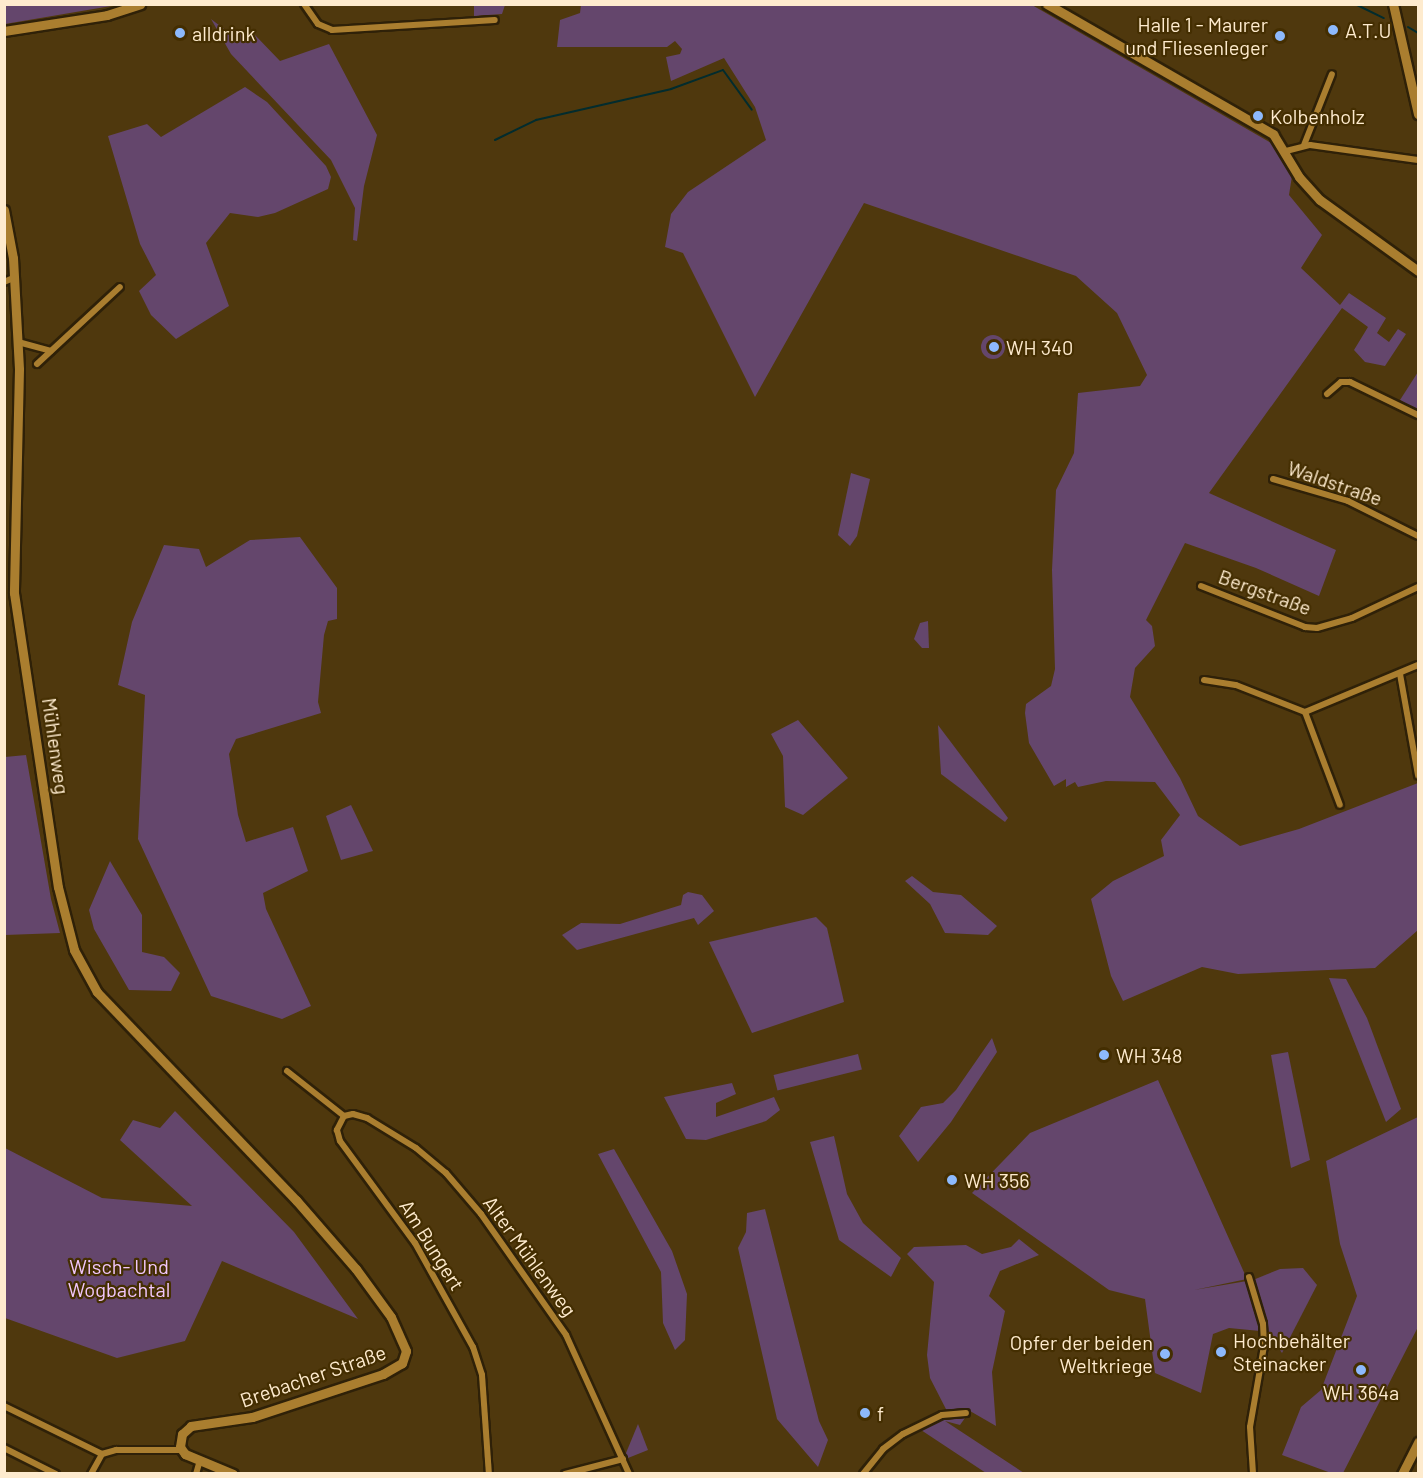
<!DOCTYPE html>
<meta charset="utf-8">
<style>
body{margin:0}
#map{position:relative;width:1423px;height:1478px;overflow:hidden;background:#4f380d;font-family:Barlow,sans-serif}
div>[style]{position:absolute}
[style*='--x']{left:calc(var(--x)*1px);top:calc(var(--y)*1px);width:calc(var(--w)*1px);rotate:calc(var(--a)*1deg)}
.green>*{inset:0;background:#64466c;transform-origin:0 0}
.round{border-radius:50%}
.stream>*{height:2px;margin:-1px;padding:0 1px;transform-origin:1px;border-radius:1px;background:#022c2e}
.roads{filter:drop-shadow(2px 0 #2f2108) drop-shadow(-2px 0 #2f2108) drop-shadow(0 2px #2f2108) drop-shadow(0 -2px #2f2108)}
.street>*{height:6px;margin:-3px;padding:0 3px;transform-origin:3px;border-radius:3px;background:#aa7e2f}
.secondary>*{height:9px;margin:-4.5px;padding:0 4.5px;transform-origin:4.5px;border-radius:4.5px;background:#aa7e2f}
.dots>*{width:16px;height:16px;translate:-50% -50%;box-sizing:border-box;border:3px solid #442e01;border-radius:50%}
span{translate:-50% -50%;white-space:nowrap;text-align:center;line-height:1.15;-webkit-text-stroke:4.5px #442e01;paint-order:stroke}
.poi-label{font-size:20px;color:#feebce}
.right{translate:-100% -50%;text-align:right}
.left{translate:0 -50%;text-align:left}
.street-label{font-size:20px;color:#feebce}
.park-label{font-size:20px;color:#f1c7fc}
.frame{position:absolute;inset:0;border:6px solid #feebce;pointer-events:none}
</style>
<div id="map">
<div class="green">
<i style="clip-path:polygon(5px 4px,117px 4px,117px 5px,5px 24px)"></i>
<i style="clip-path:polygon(474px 5px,474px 4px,505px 5px,502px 14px,474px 16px)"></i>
<i style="clip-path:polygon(581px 5px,1032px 5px,1273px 144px,1292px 176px,1289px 195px,1322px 235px,1301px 268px,1340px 305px,1349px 293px,1386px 318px,1377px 333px,1389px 342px,1398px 329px,1406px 334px,1385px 366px,1365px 362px,1354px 350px,1368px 327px,1342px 308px,1209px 493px,1336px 550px,1319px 596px,1256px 568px,1185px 543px,1146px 620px,1152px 626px,1155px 646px,1135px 668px,1130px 697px,1180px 778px,1198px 816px,1240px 846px,1299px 829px,1418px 783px,1418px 930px,1375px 968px,1238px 974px,1202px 967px,1123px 1001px,1111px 976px,1091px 899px,1113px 881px,1164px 856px,1161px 840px,1180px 815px,1155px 782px,1106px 781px,1078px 787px,1075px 782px,1066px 787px,1066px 779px,1054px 786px,1029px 743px,1025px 713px,1026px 704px,1051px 686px,1055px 669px,1052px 570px,1056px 490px,1074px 453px,1078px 393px,1140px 386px,1147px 375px,1117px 313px,1076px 276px,864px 203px,755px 397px,683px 253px,665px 247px,671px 214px,688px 192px,766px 140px,755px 107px,724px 58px,671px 81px,666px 57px,680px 54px,682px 49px,675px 41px,667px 47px,557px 47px,560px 20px,580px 13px)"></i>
<i style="clip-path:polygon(211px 19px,233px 36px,251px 31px,280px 61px,329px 44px,377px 135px,364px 186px,357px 241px,353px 240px,355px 208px,331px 160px,231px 54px)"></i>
<i style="clip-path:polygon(245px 87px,267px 102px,326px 166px,331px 177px,328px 189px,275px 213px,258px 217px,230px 213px,206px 243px,229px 306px,176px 339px,151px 315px,139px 291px,156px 275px,140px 244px,108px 136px,147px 124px,161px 137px)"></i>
<i class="round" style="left:981px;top:335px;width:24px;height:24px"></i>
<i style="clip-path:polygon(1418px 372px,1418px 411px,1400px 400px)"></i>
<i style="clip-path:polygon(851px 473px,870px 479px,857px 536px,850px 546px,838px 535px)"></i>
<i style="clip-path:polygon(300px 537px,337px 588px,337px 619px,328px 621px,324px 635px,318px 702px,321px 713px,236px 739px,229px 754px,238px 815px,246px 842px,293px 827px,308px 871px,263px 893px,266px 909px,311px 1006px,282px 1019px,211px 996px,138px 839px,145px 695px,118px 685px,132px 622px,164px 545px,199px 549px,206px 567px,250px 540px)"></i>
<i style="clip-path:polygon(928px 621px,929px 648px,922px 648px,914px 639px,920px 623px)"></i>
<i style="clip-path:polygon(798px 720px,848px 778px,803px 815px,785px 807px,783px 756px,771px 734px)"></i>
<i style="clip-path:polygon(938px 725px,1008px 818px,1005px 822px,941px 774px)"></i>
<i style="clip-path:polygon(26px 755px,51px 899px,60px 933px,5px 935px,5px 757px)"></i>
<i style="clip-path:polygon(351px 805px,373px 851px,341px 860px,326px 816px)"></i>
<i style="clip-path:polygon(110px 861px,142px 915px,142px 952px,164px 957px,180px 973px,171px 991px,129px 990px,94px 929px,89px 910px)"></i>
<i style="clip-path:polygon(912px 876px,933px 892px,961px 895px,997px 926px,988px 935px,945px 933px,930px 904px,905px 881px)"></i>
<i style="clip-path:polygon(688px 892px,702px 895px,714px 911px,698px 925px,694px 918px,577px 950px,562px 935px,581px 923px,620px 924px,681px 905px,683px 895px)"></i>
<i style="clip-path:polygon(816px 917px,827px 928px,844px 1002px,752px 1033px,709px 942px)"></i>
<i style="clip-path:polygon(1329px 978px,1346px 979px,1367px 1018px,1401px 1109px,1386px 1122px)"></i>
<i style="clip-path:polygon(992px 1038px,997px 1052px,951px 1122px,918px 1162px,899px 1136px,921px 1107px,943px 1103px,956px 1090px)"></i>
<i style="clip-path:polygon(1288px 1052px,1310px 1160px,1291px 1168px,1271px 1055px)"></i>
<i style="left:858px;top:1054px;width:16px;height:87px;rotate:76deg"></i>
<i style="clip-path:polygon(1158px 1080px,1247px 1279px,1194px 1290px,1247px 1281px,1260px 1331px,1229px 1328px,1213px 1334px,1201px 1393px,1155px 1373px,1145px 1299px,1109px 1290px,972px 1193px,1030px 1133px)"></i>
<i style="clip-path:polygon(732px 1083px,736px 1094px,716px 1103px,716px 1117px,774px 1097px,780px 1110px,766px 1121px,706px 1140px,686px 1139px,664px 1097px)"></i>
<i style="clip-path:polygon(175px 1111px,294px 1232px,358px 1319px,222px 1261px,185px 1341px,117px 1358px,5px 1318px,5px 1148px,102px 1198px,192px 1206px,120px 1140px,133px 1120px,160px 1128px)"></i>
<i style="clip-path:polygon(1418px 1117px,1418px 1327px,1343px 1473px,1331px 1473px,1282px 1455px,1301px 1407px,1321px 1390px,1357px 1296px,1340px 1244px,1326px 1161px)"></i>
<i style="clip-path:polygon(834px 1136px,847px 1194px,863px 1223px,901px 1258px,891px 1277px,839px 1240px,810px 1142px)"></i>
<i style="clip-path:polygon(614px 1149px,672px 1251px,687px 1294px,685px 1340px,675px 1350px,663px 1323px,661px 1272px,598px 1154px)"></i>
<i style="clip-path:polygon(765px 1209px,819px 1421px,828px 1440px,818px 1467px,777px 1419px,738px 1248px,746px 1232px,747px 1213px)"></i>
<i style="clip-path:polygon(1019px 1239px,1039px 1255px,1000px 1271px,989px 1296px,1005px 1311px,992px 1372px,996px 1426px,970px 1411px,960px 1425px,945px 1421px,1024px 1473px,986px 1473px,921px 1430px,949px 1415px,930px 1378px,927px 1355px,934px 1282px,907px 1254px,914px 1247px,966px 1245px,982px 1254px,1011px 1247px)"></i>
<i style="clip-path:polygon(1303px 1268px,1317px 1285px,1282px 1353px,1267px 1331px,1253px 1280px,1280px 1269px)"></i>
<i style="clip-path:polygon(638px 1424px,648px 1450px,628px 1458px,626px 1453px)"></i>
</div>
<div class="stream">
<i style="--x:1355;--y:4;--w:32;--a:26"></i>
<i style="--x:1408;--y:27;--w:12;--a:31"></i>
<i style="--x:495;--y:140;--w:46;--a:-26"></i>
<i style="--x:536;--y:120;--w:139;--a:-12.9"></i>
<i style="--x:671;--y:89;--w:55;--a:-20.1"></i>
<i style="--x:723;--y:70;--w:49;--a:54.1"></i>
</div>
<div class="roads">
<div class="street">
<i style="--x:304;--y:4;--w:24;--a:55"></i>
<i style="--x:318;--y:24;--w:15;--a:23"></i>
<i style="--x:332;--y:30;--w:163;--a:-3.5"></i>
<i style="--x:1304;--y:145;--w:76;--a:-68.5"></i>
<i style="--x:1286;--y:151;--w:25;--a:-14"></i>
<i style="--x:1310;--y:145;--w:109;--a:7.9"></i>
<i style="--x:4;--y:282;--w:10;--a:-24"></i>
<i style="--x:18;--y:342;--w:34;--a:15"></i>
<i style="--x:37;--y:364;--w:113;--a:-42.9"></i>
<i style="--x:1327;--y:394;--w:18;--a:-41"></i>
<i style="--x:1341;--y:382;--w:9;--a:0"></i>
<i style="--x:1350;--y:382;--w:76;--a:25.9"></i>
<i style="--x:1273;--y:479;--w:78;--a:16.3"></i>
<i style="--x:1348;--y:501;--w:78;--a:26.6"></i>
<i style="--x:1201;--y:586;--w:112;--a:21.5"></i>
<i style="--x:1305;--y:627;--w:12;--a:5"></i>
<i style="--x:1317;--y:628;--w:36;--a:-16"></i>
<i style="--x:1352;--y:618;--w:73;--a:-25.2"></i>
<i style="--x:1400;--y:674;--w:103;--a:79.9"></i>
<i style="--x:1204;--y:680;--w:32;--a:9"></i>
<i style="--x:1236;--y:685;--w:74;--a:21.4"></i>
<i style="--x:1305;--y:712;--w:122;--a:-22.6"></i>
<i style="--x:1305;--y:712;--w:99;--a:69.4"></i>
<i style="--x:287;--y:1071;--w:73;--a:38.3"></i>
<i style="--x:344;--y:1116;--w:9;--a:-13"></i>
<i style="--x:353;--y:1114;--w:15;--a:16"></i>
<i style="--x:367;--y:1118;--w:57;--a:31.5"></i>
<i style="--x:416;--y:1148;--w:39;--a:40"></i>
<i style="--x:446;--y:1173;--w:54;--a:49.5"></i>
<i style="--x:481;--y:1214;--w:148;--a:54.9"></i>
<i style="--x:566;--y:1335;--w:153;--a:65.6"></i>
<i style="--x:344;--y:1116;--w:16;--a:117"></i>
<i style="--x:337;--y:1130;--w:11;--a:75"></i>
<i style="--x:340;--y:1141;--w:127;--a:53.7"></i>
<i style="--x:415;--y:1243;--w:119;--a:60.9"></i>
<i style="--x:473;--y:1347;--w:29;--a:72"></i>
<i style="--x:482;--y:1375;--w:99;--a:86"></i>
<i style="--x:1249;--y:1277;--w:49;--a:73.4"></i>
<i style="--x:1263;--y:1324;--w:22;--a:87"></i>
<i style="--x:1264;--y:1346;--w:82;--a:99.8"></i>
<i style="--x:1250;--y:1427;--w:47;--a:86.3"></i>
<i style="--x:4;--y:1406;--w:109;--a:26.1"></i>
<i style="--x:102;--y:1454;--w:15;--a:-16"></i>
<i style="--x:116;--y:1450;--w:65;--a:0"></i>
<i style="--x:4;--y:1448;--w:58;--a:26.6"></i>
<i style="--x:91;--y:1474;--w:23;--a:-61"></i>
<i style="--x:196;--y:1474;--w:15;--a:-74"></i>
<i style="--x:565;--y:1474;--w:60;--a:-14.5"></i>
<i style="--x:863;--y:1474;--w:32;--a:-51"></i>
<i style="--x:883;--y:1449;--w:25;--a:-37"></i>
<i style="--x:903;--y:1434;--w:43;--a:-26"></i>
<i style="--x:942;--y:1415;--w:24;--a:-5"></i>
</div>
<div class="secondary">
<i style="--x:1047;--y:4;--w:261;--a:29.9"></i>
<i style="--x:1273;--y:134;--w:50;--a:58.8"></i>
<i style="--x:1299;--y:177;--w:31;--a:48"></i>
<i style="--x:1320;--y:200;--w:121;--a:35.9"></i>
<i style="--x:1393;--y:4;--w:113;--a:77.2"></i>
<i style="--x:4;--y:31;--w:104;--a:-8.8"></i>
<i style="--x:107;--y:15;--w:35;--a:-18"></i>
<i style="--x:4;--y:210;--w:49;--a:79.4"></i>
<i style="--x:13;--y:258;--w:111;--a:86.9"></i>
<i style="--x:19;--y:369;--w:224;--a:91.3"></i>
<i style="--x:14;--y:593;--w:297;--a:81.5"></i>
<i style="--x:58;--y:887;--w:65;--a:75.7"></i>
<i style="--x:74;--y:950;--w:48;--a:61.3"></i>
<i style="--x:97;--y:992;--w:288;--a:46.3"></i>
<i style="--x:296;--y:1200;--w:91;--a:49"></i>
<i style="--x:356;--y:1269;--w:59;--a:53.9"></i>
<i style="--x:391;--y:1317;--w:37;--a:66"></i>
<i style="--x:406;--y:1351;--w:13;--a:108"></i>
<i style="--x:402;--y:1363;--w:22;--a:150"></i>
<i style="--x:383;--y:1374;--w:138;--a:161.8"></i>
<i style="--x:252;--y:1417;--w:62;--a:171.6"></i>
<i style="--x:191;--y:1426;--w:12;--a:138"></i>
<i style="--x:182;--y:1434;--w:13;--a:99"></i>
<i style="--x:180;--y:1447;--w:9;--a:54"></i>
<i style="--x:185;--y:1454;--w:52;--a:22.6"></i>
<i style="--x:1402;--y:1474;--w:36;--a:-63"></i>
</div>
</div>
<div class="dots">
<i style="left:1333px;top:30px;background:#8db9fc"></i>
<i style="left:180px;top:33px;background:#8db9fc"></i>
<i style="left:1280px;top:36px;background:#8db9fc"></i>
<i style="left:1258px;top:116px;background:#8db9fc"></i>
<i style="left:994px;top:347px;background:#8db9fc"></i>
<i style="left:1104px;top:1055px;background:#8db9fc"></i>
<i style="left:952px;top:1180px;background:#8db9fc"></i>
<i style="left:1221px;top:1352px;background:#8db9fc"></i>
<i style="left:1165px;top:1354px;background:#8db9fc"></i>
<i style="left:1361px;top:1370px;background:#8db9fc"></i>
<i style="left:865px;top:1413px;background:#8db9fc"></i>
</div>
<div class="poi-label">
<span class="right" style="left:1268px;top:36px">Halle 1 - Maurer<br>und Fliesenleger</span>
<span class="left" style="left:1345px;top:30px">A.T.U</span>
<span class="left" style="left:192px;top:33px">alldrink</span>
<span class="left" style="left:1270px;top:116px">Kolbenholz</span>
<span class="left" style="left:1006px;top:347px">WH 340</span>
<span class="left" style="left:1116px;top:1055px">WH 348</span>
<span class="left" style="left:964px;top:1180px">WH 356</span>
<span class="left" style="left:1233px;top:1352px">Hochbehälter<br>Steinacker</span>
<span class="right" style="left:1153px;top:1354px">Opfer der beiden<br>Weltkriege</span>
<span style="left:1361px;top:1392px">WH 364a</span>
<span class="left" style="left:877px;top:1413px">f</span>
</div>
<div class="street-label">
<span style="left:1335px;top:483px;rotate:19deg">Waldstraße</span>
<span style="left:1265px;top:592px;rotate:20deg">Bergstraße</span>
<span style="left:56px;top:746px;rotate:82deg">Mühlenweg</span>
<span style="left:432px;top:1245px;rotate:58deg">Am Bungert</span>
<span style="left:530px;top:1256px;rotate:54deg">Alter Mühlenweg</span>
<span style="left:313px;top:1376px;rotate:-19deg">Brebacher Straße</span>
</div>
<div class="park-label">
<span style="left:119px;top:1278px">Wisch- Und<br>Wogbachtal</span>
</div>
<div class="frame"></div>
</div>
